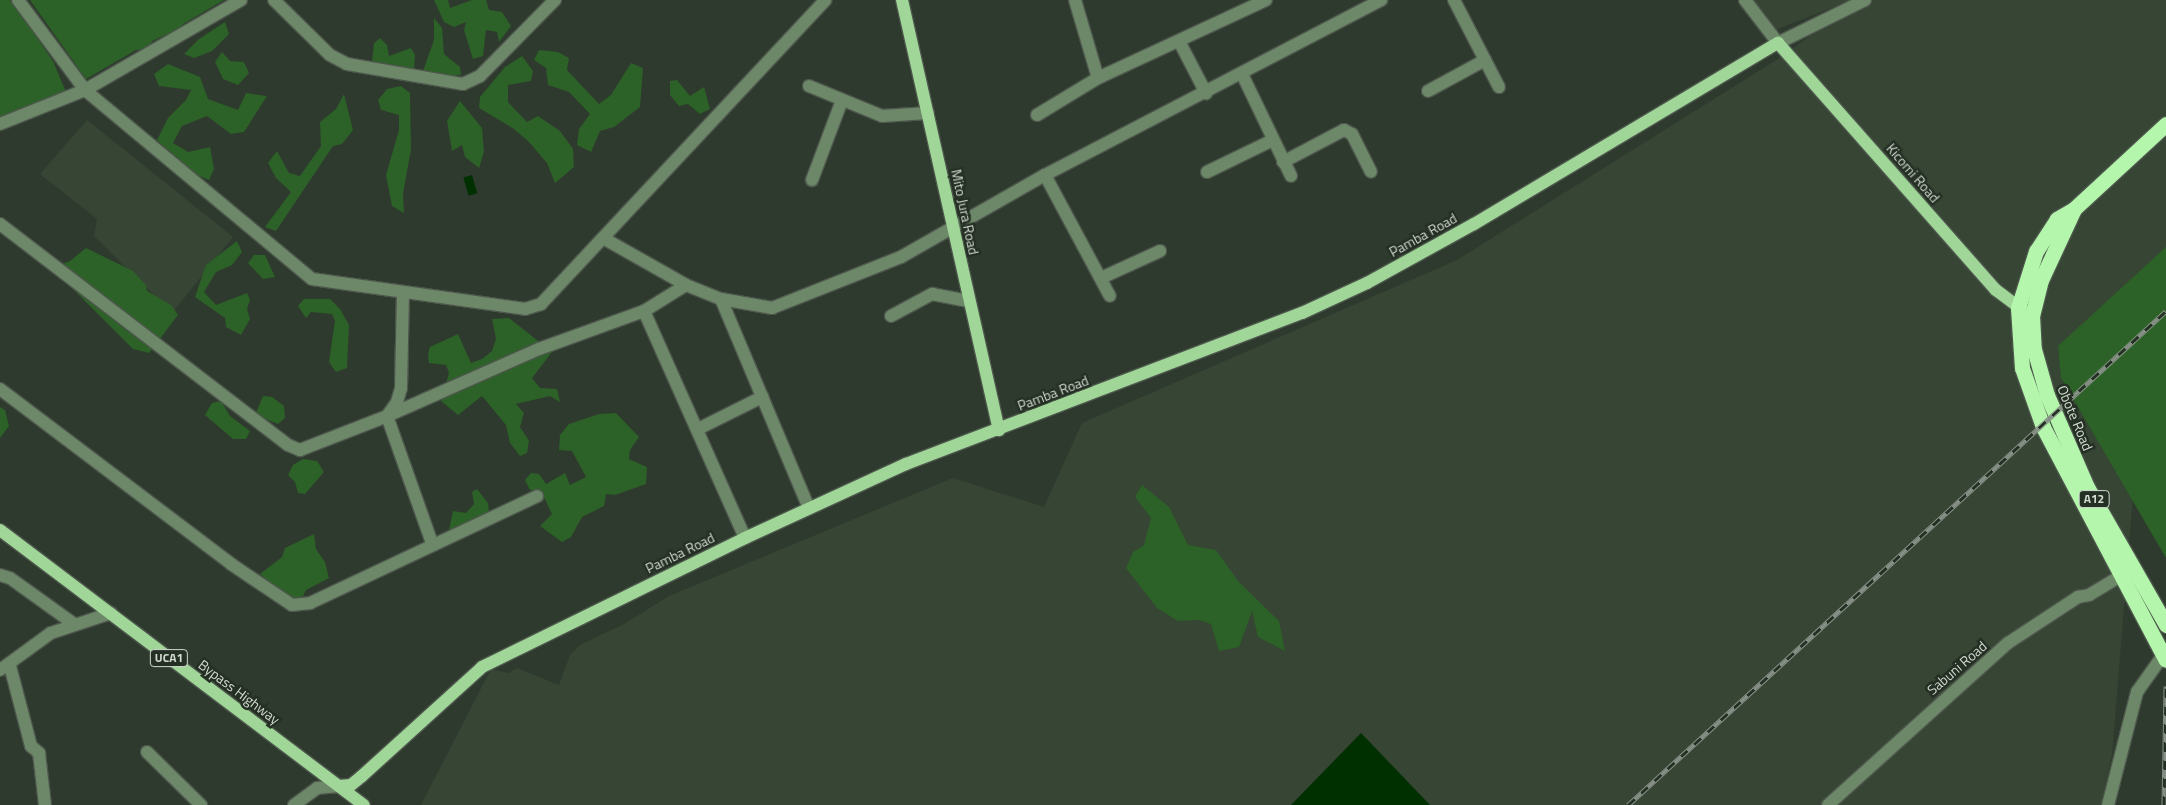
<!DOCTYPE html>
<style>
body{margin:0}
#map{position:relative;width:2166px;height:805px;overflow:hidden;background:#2f3a2e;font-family:"Titillium Web",sans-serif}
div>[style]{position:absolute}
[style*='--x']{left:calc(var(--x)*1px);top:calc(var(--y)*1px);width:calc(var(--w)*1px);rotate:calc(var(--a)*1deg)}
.built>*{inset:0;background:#364534}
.green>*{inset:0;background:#2c6127}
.water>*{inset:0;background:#003000;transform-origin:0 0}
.roads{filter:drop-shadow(1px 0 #4d574c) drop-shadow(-1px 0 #4d574c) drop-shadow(0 1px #4d574c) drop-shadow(0 -1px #4d574c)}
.minor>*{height:12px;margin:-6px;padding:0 6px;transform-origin:6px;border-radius:6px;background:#6d8769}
.major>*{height:12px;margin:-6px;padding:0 6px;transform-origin:6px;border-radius:6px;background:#a0d799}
.highway>*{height:15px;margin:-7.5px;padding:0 7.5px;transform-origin:7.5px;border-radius:7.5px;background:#b4f6ac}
.rail>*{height:5px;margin-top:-2.5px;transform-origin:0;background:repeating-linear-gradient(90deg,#253024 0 9px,#879086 0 18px);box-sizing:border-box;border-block:1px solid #879086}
span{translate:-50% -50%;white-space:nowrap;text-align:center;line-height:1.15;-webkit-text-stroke:5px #253024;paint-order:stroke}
.shield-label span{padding:1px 4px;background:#253024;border:1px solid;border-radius:4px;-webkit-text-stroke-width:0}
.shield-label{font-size:12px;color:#d3dad2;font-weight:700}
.street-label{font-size:14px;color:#d3dad2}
</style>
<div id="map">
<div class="built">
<i style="clip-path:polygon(1752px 0,1852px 0,1775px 30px)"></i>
<i style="clip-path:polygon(1859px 0,2166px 0,2166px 428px,2135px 471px,2112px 755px,2101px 805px,421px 805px,491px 669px,508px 673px,517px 668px,559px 685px,570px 655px,580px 645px,624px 624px,669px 596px,953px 478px,1044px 507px,1082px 423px,1457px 260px,1781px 57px)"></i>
<i style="clip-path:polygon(87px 120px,233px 237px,172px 313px,94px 236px,97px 219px,40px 174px)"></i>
</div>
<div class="green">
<i style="clip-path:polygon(0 0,10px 0,16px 7px,53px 61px,66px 92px,0 119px)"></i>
<i style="clip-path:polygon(30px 0,224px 0,183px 24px,180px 29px,152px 41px,150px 49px,136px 50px,86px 79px)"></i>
<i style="clip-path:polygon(434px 0,448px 0,450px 8px,472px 0,486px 0,489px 10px,502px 12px,511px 26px,499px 42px,497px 32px,486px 30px,483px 56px,473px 59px,464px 30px,466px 22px,454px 27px,444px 22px)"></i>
<i style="clip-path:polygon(434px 18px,442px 28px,444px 54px,460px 67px,461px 75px,444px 76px,423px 71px,434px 40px)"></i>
<i style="clip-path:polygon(225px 22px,229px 34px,212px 51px,194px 58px,184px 54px,199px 39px)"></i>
<i style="clip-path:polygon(380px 38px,387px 45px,389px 56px,411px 48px,415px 55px,414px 69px,372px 61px,374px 43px)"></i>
<i style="clip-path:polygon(539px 50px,558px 52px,569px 58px,567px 70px,599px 104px,611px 95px,631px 63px,643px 68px,640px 107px,614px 127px,600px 131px,591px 152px,577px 145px,579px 129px,590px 114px,569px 92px,548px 85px,546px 68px,534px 60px)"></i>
<i style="clip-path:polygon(222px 52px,230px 61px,244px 62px,249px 73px,238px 85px,223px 79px,215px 62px)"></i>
<i style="clip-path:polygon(522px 56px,533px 71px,531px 81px,508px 85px,508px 102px,527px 122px,538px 116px,560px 131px,573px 149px,574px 167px,555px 183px,547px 163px,529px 142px,514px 129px,479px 108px,480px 97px,505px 67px)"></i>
<i style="clip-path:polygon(168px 64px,200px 77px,208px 99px,238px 110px,246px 93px,267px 96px,244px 132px,231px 134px,207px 116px,182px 126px,173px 143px,188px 152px,210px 147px,214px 169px,209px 180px,195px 174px,157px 140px,168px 118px,186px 100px,191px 90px,159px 86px,154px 74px)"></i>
<i style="clip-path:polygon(677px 80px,690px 96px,704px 87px,710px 109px,700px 114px,688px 104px,679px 106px,670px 95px,670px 81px)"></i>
<i style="clip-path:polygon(401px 86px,410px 93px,411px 149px,403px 194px,404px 213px,392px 206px,386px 175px,399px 130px,399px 115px,381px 110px,378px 100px,387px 89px)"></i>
<i style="clip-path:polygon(344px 94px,353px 130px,342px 144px,333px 146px,276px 231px,265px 227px,291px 192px,276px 178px,268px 163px,277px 151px,289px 173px,300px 176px,321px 146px,320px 122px,336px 109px)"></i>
<i style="clip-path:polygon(460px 101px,482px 128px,484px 152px,479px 168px,465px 157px,462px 145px,452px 151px,447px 121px)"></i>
<i style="clip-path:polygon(237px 241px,242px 252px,232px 265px,216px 272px,204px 292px,216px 305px,247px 293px,250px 300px,247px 309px,250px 319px,241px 335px,226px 327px,225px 318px,195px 297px,206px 265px)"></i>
<i style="clip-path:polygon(2166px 247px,2166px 558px,2061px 378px,2058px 346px)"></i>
<i style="clip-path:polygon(86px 248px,133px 271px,146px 285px,147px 291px,171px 305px,178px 315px,149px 353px,133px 349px,52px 268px,70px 261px)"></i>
<i style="clip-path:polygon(254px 255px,265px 255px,275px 277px,263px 279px,248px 263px)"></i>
<i style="clip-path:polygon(304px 299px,330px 299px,340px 309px,349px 325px,347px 368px,336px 372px,329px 362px,335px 321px,332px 314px,311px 312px,306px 318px,298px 306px)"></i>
<i style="clip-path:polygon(509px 318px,552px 352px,532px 378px,540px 388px,557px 389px,560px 402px,550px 396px,516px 404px,524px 413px,520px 427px,529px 441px,527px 453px,520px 456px,510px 443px,506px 425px,482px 396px,458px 415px,441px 401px,449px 373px,446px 365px,429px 363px,428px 354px,430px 347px,458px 334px,471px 363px,482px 359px,492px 351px,496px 339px,492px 319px)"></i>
<i style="clip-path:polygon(263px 396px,272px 397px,284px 406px,285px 418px,278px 424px,255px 415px)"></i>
<i style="clip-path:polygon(221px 401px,230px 416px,250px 431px,246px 439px,233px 439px,205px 415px,212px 403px)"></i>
<i style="clip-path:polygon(0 407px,5px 410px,9px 426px,0 438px)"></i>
<i style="clip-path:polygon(616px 413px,639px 437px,630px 450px,629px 459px,647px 467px,646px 484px,615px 495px,606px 494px,604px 506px,582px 517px,571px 537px,562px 542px,540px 526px,552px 514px,542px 493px,530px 490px,525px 480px,531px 473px,539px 474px,546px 484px,565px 473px,570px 485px,586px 477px,572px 451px,559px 450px,560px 435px,569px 424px,599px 414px)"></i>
<i style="clip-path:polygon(303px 459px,317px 461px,324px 472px,305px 494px,298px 493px,295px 482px,288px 475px,293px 465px)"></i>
<i style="clip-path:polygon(1142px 485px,1169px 507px,1188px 545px,1216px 550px,1238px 581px,1279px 621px,1285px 651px,1258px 637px,1252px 611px,1239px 647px,1219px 651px,1211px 624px,1199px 620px,1178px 621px,1157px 608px,1126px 568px,1133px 552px,1144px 545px,1151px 518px,1135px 497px)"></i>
<i style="clip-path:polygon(477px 489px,488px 503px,489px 513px,449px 530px,453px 511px,466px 513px,474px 504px,472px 492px)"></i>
<i style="clip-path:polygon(314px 534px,316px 549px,325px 562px,329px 578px,306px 590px,301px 600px,291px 599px,260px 574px,282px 557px,285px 548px)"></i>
</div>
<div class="water">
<i style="left:472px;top:175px;width:19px;height:9px;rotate:74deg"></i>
<i style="clip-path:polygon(1361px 733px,1430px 805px,1291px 805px)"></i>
</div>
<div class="roads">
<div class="minor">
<i style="--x:18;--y:0;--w:112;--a:53.3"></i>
<i style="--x:85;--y:90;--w:295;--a:39.8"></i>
<i style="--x:312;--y:279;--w:215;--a:8"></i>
<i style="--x:525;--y:309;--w:17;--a:-17"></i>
<i style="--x:541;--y:304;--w:416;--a:-46.9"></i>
<i style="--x:274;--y:0;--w:78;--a:44.5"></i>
<i style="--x:330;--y:55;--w:19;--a:28"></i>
<i style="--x:347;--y:64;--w:118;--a:9.8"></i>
<i style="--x:463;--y:84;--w:19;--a:-25"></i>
<i style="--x:480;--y:76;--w:107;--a:-45.4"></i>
<i style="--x:1075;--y:0;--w:81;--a:73.6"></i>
<i style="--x:1454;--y:0;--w:98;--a:62.7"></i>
<i style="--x:1745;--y:0;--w:54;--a:52.5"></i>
<i style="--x:1778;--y:43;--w:97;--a:-26.3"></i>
<i style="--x:1179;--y:41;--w:59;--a:62.6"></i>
<i style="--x:1242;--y:74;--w:113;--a:64.3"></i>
<i style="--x:809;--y:86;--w:79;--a:22.3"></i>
<i style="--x:882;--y:116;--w:46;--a:-3.7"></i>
<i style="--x:1428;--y:91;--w:65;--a:-28.5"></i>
<i style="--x:1037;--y:115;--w:71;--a:-31.2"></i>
<i style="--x:1098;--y:78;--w:185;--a:-24.9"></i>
<i style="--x:0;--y:124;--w:92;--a:-21.8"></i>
<i style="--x:85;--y:90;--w:180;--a:-30"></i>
<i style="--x:1283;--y:162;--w:69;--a:-27.7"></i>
<i style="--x:1344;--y:130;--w:9;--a:27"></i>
<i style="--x:1352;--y:134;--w:42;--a:63.4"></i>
<i style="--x:1207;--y:172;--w:73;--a:-25.9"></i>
<i style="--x:1045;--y:175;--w:137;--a:61.8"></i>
<i style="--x:812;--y:180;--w:85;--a:-69.4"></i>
<i style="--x:0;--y:224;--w:363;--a:37.5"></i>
<i style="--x:288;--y:445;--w:13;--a:23"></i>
<i style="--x:300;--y:450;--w:93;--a:-21.3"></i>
<i style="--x:387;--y:416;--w:166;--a:-23.8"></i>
<i style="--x:539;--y:349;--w:112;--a:-19.9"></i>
<i style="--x:603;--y:238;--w:95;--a:29.5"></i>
<i style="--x:686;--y:285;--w:38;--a:22"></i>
<i style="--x:721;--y:299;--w:52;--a:10"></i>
<i style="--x:772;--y:308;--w:139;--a:-21.6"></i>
<i style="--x:901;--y:257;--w:166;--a:-29.7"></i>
<i style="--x:1045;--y:175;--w:379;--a:-27.5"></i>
<i style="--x:1101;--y:278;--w:65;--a:-24.6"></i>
<i style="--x:686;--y:285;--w:49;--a:148.2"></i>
<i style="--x:644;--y:311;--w:248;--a:66"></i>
<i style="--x:721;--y:299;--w:227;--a:67.2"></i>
<i style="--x:891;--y:316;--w:47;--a:-28.2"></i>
<i style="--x:932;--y:294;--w:38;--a:11"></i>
<i style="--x:0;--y:389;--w:290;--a:37.1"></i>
<i style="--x:231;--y:564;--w:73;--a:33.9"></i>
<i style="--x:292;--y:605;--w:18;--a:-6"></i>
<i style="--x:310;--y:603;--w:251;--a:-25.2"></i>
<i style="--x:387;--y:416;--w:135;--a:70.5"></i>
<i style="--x:387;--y:416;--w:17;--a:-54"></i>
<i style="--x:397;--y:402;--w:15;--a:-74"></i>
<i style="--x:401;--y:388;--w:96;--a:-88.8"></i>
<i style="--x:698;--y:429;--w:72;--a:-26.6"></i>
<i style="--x:0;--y:575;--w:10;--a:17"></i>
<i style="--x:10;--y:578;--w:79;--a:35.7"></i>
<i style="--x:10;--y:666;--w:83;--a:75.3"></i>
<i style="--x:31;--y:746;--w:11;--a:41"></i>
<i style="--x:39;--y:753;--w:52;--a:83.4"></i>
<i style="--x:0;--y:670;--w:63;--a:-36"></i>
<i style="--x:51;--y:633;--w:63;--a:-18.4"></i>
<i style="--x:147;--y:752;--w:76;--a:44.5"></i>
<i style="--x:294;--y:805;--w:29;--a:-36"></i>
<i style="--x:317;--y:788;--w:22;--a:-5"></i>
<i style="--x:1828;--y:805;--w:242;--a:-42"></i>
<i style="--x:2008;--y:643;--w:84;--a:-33.3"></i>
<i style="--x:2078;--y:597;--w:11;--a:-10"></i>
<i style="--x:2089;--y:595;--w:37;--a:-31"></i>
<i style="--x:2108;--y:805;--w:117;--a:-75.6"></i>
<i style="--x:2137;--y:692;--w:50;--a:-54.7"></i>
</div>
<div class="major">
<i style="--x:902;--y:0;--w:441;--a:77.3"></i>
<i style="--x:0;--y:530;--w:456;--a:37.1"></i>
<i style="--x:339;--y:786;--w:12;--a:-5"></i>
<i style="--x:351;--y:785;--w:14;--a:-39"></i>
<i style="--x:362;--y:776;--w:162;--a:-42.2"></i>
<i style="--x:482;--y:667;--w:293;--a:-26.1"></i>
<i style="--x:745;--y:538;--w:177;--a:-24.7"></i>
<i style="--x:906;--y:464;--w:424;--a:-20.9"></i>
<i style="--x:1302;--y:313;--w:72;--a:-24.8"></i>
<i style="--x:1367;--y:283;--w:122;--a:-28.9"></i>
<i style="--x:1474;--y:224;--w:354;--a:-30.8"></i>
<i style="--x:1778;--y:43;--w:329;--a:48.6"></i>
<i style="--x:1996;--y:290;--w:36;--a:37"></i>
</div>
<div class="highway">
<i style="--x:2166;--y:124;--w:125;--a:137.3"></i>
<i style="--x:2074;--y:209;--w:20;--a:150"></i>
<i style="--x:2057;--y:219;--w:38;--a:123"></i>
<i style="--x:2036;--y:251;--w:60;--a:107.5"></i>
<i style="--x:2018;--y:308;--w:60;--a:86.2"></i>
<i style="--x:2022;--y:368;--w:63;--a:70.4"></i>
<i style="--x:2043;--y:427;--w:263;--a:62.2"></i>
<i style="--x:2074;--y:209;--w:78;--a:114.9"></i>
<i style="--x:2041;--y:280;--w:36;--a:104"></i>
<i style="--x:2032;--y:315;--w:34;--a:87"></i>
<i style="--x:2034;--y:349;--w:48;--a:74.2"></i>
<i style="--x:2047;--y:395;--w:100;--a:66.5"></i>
<i style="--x:2087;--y:487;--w:159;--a:60.2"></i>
</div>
</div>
<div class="rail">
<i style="--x:1628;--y:805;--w:730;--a:-42.56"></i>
<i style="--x:2164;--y:805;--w:119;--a:-89"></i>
</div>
<div class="shield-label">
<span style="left:2094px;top:499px">A12</span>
<span style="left:169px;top:658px">UCA1</span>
</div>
<div class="street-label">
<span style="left:1913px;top:173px;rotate:49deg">Kicomi Road</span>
<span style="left:965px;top:212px;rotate:78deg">Mito Jura Road</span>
<span style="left:1423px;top:235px;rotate:-29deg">Pamba Road</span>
<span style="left:1053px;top:393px;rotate:-21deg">Pamba Road</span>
<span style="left:2075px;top:418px;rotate:67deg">Obote Road</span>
<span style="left:680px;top:553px;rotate:-26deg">Pamba Road</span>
<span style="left:1957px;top:668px;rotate:-41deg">Sabuni Road</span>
<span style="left:239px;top:692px;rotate:37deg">Bypass Highway</span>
</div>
</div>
